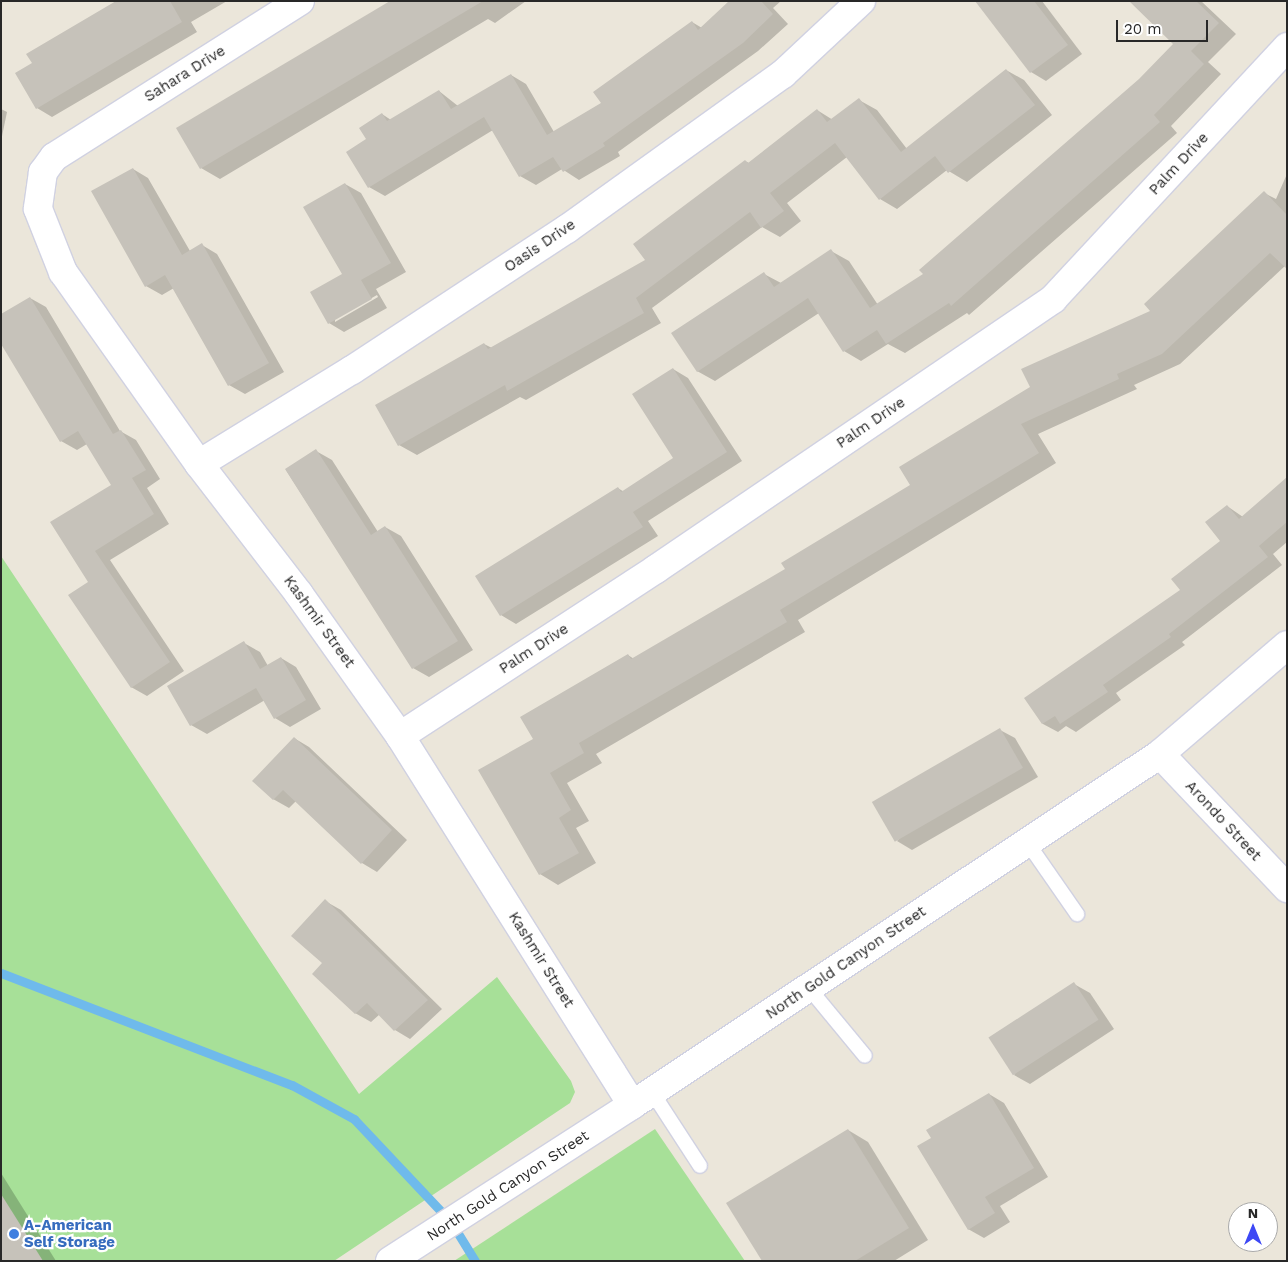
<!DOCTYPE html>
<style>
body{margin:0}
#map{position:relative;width:1288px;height:1262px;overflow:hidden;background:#ebe6da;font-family:"Work Sans",sans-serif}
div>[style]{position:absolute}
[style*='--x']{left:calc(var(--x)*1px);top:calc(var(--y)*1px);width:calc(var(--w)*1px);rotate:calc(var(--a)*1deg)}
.green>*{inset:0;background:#a7e098}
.shadow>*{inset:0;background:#0003}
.stream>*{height:9px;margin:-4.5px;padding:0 4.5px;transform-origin:4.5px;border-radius:4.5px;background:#6fbaeb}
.building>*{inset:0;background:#c6c2ba;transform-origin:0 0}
.roads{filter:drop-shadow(1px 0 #d0d1e1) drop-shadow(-1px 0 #d0d1e1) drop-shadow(0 1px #d0d1e1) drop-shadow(0 -1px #d0d1e1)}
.lane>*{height:14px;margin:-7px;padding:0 7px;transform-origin:7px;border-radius:7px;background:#fff}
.street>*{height:28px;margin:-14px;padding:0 14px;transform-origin:14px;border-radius:14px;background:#fff}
.dots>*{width:14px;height:14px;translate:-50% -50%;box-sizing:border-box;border:2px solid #fff;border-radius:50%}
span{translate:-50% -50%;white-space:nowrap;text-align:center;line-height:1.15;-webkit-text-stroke:4.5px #fff;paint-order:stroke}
.street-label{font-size:15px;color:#282828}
.shop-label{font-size:15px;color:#366cbe;font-weight:700}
.left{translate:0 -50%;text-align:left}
.frame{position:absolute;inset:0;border:2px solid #282828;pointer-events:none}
.north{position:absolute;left:1228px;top:1202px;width:50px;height:50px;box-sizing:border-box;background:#fff;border:1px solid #a9a9a9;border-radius:50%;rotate:0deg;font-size:14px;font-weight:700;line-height:20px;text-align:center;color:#282828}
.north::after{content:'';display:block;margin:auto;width:18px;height:22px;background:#3d48f5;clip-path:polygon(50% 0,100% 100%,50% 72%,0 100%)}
.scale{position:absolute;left:1116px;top:20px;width:92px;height:22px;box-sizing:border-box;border:2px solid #282828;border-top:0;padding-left:6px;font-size:15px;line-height:18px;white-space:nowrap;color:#282828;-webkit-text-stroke:4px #fff;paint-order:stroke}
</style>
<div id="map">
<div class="green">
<i style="clip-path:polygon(1px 556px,359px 1094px,497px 977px,571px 1081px,575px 1092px,570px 1103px,334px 1261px,40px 1261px,1px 1202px)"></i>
<i style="clip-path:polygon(655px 1129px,745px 1261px,454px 1261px)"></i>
</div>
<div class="shadow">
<i style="clip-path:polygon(118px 1px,227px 1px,191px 22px,197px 32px,52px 117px,37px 108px,34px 64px)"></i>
<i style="clip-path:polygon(392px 1px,526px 1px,495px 23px,488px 19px,220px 179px,201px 168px)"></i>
<i style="clip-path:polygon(731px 1px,781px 1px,773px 8px,788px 24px,758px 51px,618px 152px,620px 156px,579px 180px,562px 169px,536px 185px,520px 176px,493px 130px,385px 196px,369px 187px,347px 152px,368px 140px,382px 114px,391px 120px,439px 91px,458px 106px,511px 75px,526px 84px,554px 132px,602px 103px,692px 22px,702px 28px)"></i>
<i style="clip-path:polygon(976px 1px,1042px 1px,1082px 54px,1046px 81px,1031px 72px)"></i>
<i style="clip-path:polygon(1131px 1px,1201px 1px,1236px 34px,1208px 62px,1221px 74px,1171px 126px,1177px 133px,969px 315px,967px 313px,905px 353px,888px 344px,861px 361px,844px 351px,819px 313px,715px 381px,697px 371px,764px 274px,781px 283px,831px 251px,849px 261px,878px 305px,925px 274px,1139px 80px,1175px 44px)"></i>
<i style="clip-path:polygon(1006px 70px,1024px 80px,1052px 115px,967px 182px,947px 170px,897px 209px,880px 199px,847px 157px,787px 203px,801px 221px,780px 237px,762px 227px,652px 308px,661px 323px,526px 400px,520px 397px,417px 455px,399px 445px,484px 344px,492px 348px,647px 260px,745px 161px,749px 163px,817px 110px,833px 120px,859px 100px,877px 110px,907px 149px)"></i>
<i style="clip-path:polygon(1px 109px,7px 112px,1px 141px)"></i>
<i style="clip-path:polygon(133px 169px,148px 178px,190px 251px,202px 245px,217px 254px,284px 372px,245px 394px,229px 385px,174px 288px,162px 295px,146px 286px)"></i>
<i style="clip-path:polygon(1287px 174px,1287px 264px,1180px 364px,1134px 385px,1137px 389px,1038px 434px,1056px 463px,798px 620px,805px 632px,596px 754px,602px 763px,567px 783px,589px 821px,576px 828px,596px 863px,558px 885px,540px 874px,535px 739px,628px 655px,634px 659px,787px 570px,911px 485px,1031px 388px,1153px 311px,1264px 193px,1276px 199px)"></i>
<i style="clip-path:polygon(evenodd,345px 184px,361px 193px,406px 272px,376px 289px,387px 308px,344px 332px,329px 323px,344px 274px,345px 184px,377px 295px,378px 297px,335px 322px,335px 319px,377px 295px)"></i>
<i style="clip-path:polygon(30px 298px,46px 307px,120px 431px,136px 440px,160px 479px,147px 488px,169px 524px,110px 560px,184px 671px,147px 696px,131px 687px,89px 582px,52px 522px,113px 485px,87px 444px,77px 450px,61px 441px)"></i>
<i style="clip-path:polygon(673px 369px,688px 378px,742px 461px,648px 521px,658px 536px,516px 624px,501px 615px,618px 488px,624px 492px,675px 458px)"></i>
<i style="clip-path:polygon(316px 451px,332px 460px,378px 532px,385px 527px,401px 536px,473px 650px,429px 677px,413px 668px,286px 470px)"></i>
<i style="clip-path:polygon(1287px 479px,1287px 542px,1273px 554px,1282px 565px,1182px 642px,1185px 645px,1116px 693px,1121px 700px,1076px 732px,1066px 726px,1058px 732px,1043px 724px,1026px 699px,1182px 590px,1221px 541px,1227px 506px,1243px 517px)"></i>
<i style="clip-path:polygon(244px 643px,260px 652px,268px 666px,281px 658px,296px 667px,321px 709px,290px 727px,275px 718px,265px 700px,207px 734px,191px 725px)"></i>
<i style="clip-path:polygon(1000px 730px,1015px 738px,1038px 777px,912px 850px,897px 841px)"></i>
<i style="clip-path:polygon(294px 738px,309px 747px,407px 840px,377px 872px,362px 863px,296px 801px,289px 808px,273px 799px)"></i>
<i style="clip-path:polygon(325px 901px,341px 910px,442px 1009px,410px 1039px,395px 1030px,380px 1014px,371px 1022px,355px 1013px)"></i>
<i style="clip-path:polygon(1074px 984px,1090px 993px,1114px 1029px,1030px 1084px,1014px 1075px)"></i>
<i style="clip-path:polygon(989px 1094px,1004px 1103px,1048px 1177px,1000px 1206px,1010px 1222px,984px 1238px,968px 1229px,932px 1139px)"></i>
<i style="clip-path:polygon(848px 1130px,868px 1142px,928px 1240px,894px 1261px,764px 1261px)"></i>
<i style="clip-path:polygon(1px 1173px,56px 1261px,1px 1261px)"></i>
</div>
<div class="stream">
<i style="--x:1;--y:973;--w:312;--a:21.1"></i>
<i style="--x:292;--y:1085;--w:71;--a:28.7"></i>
<i style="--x:354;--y:1119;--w:141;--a:46.7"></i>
<i style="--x:451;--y:1222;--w:46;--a:58.4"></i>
</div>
<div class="building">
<i style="clip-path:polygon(116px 1px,170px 1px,182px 22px,36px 109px,15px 73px,32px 63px,26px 54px)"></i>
<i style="clip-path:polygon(390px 1px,483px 1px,200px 169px,176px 128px)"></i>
<i style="clip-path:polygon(729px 1px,761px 1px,773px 14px,743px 43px,603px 143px,605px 146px,563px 172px,553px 157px,519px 177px,484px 117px,368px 188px,346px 152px,366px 139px,359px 128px,382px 113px,387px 121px,439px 90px,451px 109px,511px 74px,547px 135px,601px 103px,593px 92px,692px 21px,698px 30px)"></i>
<i style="clip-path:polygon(975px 1px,1034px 1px,1068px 45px,1030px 73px)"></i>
<i style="clip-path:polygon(1129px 1px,1196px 1px,1219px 23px,1191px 51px,1204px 64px,1154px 115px,1160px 122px,951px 306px,949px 303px,886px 344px,877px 330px,843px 352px,808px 298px,697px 372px,671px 333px,764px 272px,774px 287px,831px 249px,870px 308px,923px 274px,919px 270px,1139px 79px,1173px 44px)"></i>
<i style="clip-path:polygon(1006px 69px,1035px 105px,948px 173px,935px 156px,879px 200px,835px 143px,770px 193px,784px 211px,761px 228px,750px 212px,636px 298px,644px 313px,507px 391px,505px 385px,398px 446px,375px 405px,484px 343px,488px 349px,645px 260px,633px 244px,745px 160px,748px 163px,817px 109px,827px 122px,859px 98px,901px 152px)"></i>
<i style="clip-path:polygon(133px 168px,182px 255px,202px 243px,269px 363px,228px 386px,165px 275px,145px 287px,91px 191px)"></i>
<i style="clip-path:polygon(345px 183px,391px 263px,361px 280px,372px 299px,328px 324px,310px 292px,342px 274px,303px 207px)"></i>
<i style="clip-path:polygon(1264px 191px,1287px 215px,1287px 269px,1270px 253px,1162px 354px,1117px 374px,1119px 379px,1021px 424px,1039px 453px,780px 610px,787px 622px,579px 743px,584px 753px,550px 773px,571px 810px,559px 818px,579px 853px,539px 875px,478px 770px,533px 739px,520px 717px,628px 654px,631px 659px,785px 569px,781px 563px,910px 485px,899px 467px,1030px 387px,1021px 369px,1150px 311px,1144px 304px)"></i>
<i style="clip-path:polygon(30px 297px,113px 434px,121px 430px,146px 470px,132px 478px,154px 514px,95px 551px,170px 662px,131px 688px,68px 595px,88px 582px,50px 522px,111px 485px,78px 431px,60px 442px,1px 344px,1px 314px)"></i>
<i style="clip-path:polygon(673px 368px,727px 452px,633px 512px,643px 527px,500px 616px,475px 576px,618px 487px,621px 492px,673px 458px,632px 394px)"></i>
<i style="clip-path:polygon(316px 449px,371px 535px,385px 526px,458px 641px,412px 669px,285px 469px)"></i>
<i style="clip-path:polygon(1287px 477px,1287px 522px,1259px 546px,1268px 557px,1169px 634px,1171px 637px,1103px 685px,1108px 692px,1060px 724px,1055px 716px,1042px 724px,1024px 698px,1180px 590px,1171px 579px,1220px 541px,1205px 522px,1227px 505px,1239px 519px)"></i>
<i style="clip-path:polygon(244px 641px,260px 669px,281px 657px,306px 700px,274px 719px,256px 688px,190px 726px,167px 686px)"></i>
<i style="left:1000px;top:728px;width:46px;height:148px;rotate:60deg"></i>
<i style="clip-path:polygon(294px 737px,392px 830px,361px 864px,283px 790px,273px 800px,252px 781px)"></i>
<i style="clip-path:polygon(325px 899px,428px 1000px,394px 1031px,367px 1003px,355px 1014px,312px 974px,322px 963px,291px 936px)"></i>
<i style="left:1074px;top:982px;width:45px;height:102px;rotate:57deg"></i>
<i style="clip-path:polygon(989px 1093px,1034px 1168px,985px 1197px,995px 1213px,968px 1230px,917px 1146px,931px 1138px,926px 1130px)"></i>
<i style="clip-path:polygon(848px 1129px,909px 1228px,855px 1261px,762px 1261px,726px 1203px)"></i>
<i style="clip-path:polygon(1px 1194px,43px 1261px,1px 1261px)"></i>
</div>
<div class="roads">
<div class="lane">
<i style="--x:1027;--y:842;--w:88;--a:55.2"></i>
<i style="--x:808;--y:987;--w:89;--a:50.4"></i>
<i style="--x:652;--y:1092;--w:88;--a:57"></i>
</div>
<div class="street">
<i style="--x:300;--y:1;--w:291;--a:147.6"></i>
<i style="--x:54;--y:157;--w:19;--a:126"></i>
<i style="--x:43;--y:172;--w:37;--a:98"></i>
<i style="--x:38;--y:209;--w:68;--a:68.4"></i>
<i style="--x:63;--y:272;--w:235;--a:54.7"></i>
<i style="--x:199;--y:464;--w:164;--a:52.4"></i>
<i style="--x:299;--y:594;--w:174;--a:54.6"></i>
<i style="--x:400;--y:736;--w:436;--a:57.8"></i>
<i style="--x:199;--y:464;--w:180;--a:-31.6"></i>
<i style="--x:352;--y:370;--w:257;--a:-33.3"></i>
<i style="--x:567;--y:229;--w:266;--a:-35.7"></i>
<i style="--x:783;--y:74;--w:107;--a:-43.1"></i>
<i style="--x:400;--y:736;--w:306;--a:-33.1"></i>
<i style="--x:656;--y:569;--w:480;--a:-34.2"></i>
<i style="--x:1053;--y:299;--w:344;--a:-47.1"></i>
<i style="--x:1160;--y:754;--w:185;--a:46.5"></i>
<i style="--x:390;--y:1261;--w:288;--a:-32.8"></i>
<i style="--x:632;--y:1105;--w:634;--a:-33.61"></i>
<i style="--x:1160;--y:754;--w:167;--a:-40.6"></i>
</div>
</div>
<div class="dots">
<i style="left:14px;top:1234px;background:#3f7fe0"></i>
</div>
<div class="street-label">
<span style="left:185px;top:74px;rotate:-32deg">Sahara Drive</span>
<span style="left:1179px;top:164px;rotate:-47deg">Palm Drive</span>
<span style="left:540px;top:246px;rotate:-34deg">Oasis Drive</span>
<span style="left:871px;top:423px;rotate:-34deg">Palm Drive</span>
<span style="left:319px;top:622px;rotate:54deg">Kashmir Street</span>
<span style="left:534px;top:649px;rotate:-33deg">Palm Drive</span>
<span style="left:1223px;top:821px;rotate:47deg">Arondo Street</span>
<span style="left:541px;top:960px;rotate:58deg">Kashmir Street</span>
<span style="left:846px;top:963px;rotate:-34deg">North Gold Canyon Street</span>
<span style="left:508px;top:1186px;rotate:-33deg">North Gold Canyon Street</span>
</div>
<div class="shop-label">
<span class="left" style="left:24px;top:1234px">A-American<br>Self Storage</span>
</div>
<div class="frame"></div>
<div class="north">N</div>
<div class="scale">20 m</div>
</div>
